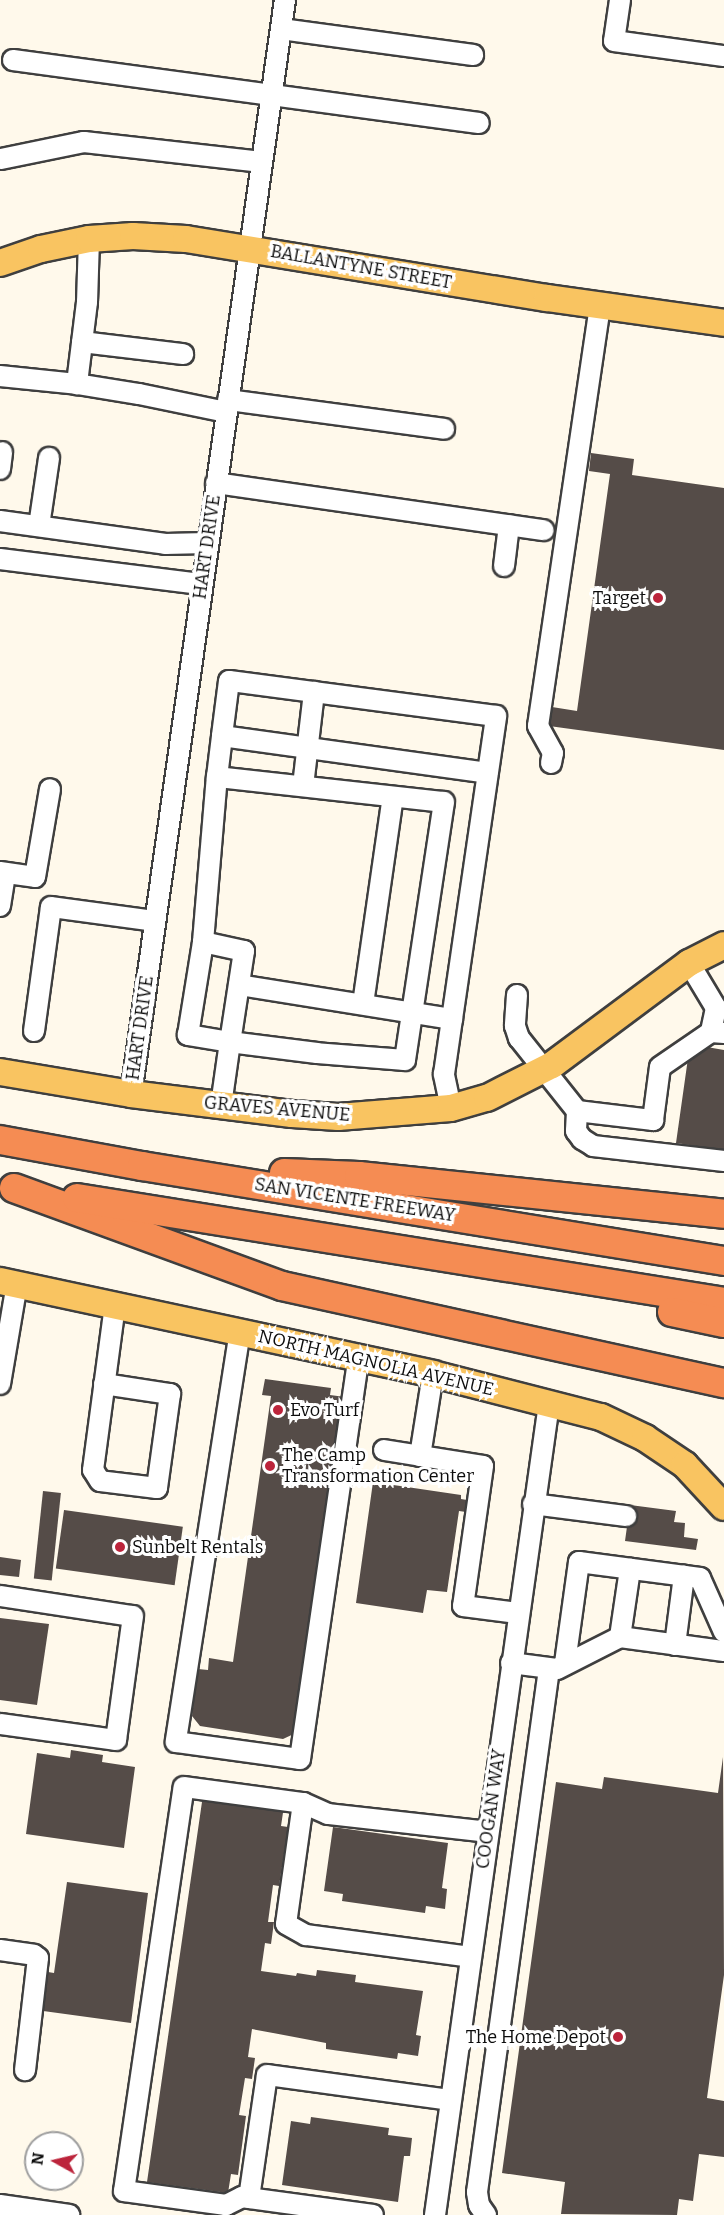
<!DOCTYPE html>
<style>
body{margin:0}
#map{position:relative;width:724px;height:2215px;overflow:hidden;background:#fff9eb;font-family:Bitter,serif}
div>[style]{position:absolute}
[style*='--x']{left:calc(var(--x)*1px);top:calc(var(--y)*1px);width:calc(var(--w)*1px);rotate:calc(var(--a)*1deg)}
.building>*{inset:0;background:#554c48;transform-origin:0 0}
.roads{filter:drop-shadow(2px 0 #3f3f3f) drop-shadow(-2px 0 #3f3f3f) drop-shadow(0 2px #3f3f3f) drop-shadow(0 -2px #3f3f3f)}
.minor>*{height:20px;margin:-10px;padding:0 10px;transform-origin:10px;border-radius:10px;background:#fff}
.major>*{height:26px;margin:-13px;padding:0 13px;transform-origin:13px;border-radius:13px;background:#f9c461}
.highway>*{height:28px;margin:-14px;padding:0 14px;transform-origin:14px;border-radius:14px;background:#f58c53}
.dots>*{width:16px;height:16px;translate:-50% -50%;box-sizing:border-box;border:3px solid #fff;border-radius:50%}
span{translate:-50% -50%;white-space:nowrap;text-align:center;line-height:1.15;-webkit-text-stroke:6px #fff;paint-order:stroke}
.street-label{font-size:18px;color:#0c0c0c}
.poi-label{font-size:18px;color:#0c0c0c}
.right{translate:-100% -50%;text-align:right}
.left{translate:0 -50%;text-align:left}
.north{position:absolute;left:24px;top:2131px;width:60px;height:60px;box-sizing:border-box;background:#fff;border:2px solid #9e9e9e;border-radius:50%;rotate:278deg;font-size:16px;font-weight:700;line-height:24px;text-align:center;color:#0c0c0c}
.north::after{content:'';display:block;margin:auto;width:21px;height:27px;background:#bc243b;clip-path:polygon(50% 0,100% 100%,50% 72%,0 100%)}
</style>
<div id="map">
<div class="building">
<i style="clip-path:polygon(591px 453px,634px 459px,632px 475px,724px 488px,724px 750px,549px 726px,552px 707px,577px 711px,610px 474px,589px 471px)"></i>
<i style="clip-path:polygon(701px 1046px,724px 1050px,724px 1150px,676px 1143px,689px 1051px,700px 1053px)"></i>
<i style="clip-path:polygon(265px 1379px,331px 1388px,330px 1395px,345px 1397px,298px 1732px,283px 1739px,200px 1726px,192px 1716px,198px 1669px,208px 1670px,209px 1658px,233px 1662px,271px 1396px,262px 1395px)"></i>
<i style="clip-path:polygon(373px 1482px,461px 1495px,461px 1499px,467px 1500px,466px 1512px,459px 1511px,447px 1592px,427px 1590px,423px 1613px,356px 1603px)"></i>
<i style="left:43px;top:1491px;width:18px;height:88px;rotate:6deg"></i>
<i style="clip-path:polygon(630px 1505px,676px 1511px,674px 1522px,685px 1523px,684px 1537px,698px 1539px,696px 1550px,625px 1541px)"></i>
<i style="left:64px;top:1510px;width:120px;height:59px;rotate:8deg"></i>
<i style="clip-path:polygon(0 1557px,21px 1560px,19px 1577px,0 1575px)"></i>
<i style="clip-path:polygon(0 1618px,49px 1624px,37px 1705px,0 1700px)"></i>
<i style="clip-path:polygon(71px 1750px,103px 1755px,102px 1762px,135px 1767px,124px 1848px,26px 1834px,37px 1753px,70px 1758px)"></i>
<i style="clip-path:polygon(723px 1757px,724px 1975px,707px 2098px,724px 2101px,724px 2157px,699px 2154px,693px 2201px,679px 2199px,677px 2215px,561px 2214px,565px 2182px,502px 2173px,556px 1782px,602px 1789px,604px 1777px,718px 1793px)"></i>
<i style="clip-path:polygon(203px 1795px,284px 1806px,281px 1826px,288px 1827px,279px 1886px,273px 1885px,268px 1922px,274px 1922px,271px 1944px,265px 1943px,261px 1971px,296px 1976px,297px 1973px,316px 1976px,317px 1970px,356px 1975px,355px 1982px,423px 1991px,416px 2035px,421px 2036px,418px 2056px,398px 2053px,397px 2059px,326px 2049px,326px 2043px,252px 2029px,248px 2057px,255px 2058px,252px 2079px,245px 2078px,239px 2115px,246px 2116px,238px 2175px,231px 2174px,228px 2193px,147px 2182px)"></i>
<i style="clip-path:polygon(333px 1827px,448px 1843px,442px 1888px,447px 1889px,445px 1909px,426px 1906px,425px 1913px,342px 1901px,343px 1894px,324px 1891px)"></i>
<i style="clip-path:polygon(67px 1882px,148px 1893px,131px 2023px,36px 2010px,42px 1971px,54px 1973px)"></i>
<i style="clip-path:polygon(311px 2117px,389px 2128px,388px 2135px,412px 2138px,410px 2156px,404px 2156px,398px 2202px,282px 2185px,291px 2121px,310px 2124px)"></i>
</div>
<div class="roads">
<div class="minor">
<i style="--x:620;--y:0;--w:41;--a:98.3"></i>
<i style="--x:614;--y:41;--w:111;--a:7.8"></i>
<i style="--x:281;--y:29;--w:194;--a:7.7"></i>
<i style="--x:13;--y:60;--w:470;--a:7.7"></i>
<i style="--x:1;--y:159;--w:85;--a:-11.6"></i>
<i style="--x:84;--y:142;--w:179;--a:6.4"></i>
<i style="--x:89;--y:239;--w:63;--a:91.8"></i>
<i style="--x:87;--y:302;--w:83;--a:97"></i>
<i style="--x:77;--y:384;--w:63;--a:9.2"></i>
<i style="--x:139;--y:394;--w:89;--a:11.7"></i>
<i style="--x:82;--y:342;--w:102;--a:6.8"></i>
<i style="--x:0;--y:376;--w:77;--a:5.9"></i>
<i style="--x:228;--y:400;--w:218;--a:7.6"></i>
<i style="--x:0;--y:469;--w:17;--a:-83"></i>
<i style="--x:216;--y:483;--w:331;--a:8.2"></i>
<i style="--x:0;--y:521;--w:167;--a:7.9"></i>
<i style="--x:165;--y:544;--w:42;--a:-1.4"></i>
<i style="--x:39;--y:526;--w:69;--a:-81.6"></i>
<i style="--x:0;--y:559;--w:204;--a:7.1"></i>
<i style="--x:504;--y:566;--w:41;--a:-83"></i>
<i style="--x:551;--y:763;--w:10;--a:-79"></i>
<i style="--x:553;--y:753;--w:31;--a:-119"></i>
<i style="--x:538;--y:726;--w:426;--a:-81.6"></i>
<i style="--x:217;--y:777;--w:41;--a:-83"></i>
<i style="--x:303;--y:786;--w:95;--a:-83.3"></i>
<i style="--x:0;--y:872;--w:35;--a:8"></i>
<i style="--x:35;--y:877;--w:89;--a:-80.3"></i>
<i style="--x:0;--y:906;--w:33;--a:-81"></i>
<i style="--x:203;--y:942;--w:166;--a:-85.2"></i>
<i style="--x:217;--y:777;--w:228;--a:6.3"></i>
<i style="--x:444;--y:802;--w:261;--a:98.6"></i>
<i style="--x:405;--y:1060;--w:88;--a:-175.5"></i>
<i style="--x:317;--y:1053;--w:88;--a:-172.8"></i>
<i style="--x:230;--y:1042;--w:43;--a:-170.5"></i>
<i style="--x:188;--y:1035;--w:94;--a:-80.8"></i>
<i style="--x:203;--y:942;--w:42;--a:12.4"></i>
<i style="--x:244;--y:951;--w:92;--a:98.7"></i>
<i style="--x:230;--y:1042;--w:64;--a:98.1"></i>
<i style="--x:689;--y:963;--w:52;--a:59"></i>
<i style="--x:716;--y:1008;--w:25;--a:102"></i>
<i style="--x:239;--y:985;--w:216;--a:9.1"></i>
<i style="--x:517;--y:995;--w:31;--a:94"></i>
<i style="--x:515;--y:1026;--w:13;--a:72"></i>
<i style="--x:519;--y:1038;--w:93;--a:51.5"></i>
<i style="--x:577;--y:1111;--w:20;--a:93"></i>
<i style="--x:576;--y:1131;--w:10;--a:53"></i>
<i style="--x:582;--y:1139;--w:13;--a:32"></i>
<i style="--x:593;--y:1146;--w:132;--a:6.5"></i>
<i style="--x:363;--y:1004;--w:209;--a:-81.8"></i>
<i style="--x:34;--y:1031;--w:125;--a:-82.2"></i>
<i style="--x:51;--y:907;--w:105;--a:7.7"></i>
<i style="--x:131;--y:1094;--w:1105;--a:-81.99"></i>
<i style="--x:451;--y:1108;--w:35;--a:-102"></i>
<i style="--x:444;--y:1074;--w:362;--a:-81.7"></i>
<i style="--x:496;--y:716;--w:269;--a:-172.5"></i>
<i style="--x:229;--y:681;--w:55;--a:97.3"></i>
<i style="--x:222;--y:736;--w:268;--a:7.9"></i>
<i style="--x:577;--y:1111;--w:77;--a:6.8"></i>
<i style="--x:653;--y:1120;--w:53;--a:-82.5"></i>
<i style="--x:660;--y:1067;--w:62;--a:-34.5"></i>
<i style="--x:711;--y:1032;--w:13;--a:4"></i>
<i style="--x:240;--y:1331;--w:416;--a:98.9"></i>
<i style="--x:176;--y:1742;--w:125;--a:7.8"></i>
<i style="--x:300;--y:1759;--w:406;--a:-81.7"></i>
<i style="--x:0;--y:1384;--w:101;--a:-80.4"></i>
<i style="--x:104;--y:1384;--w:67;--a:8.6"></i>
<i style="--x:170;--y:1394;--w:95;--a:97.9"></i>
<i style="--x:157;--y:1488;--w:57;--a:-173"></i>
<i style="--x:100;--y:1481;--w:13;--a:-122"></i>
<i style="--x:93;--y:1470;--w:166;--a:-82.4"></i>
<i style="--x:384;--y:1450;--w:100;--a:9.2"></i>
<i style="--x:483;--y:1466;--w:141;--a:98.1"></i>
<i style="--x:463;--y:1606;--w:55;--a:7.3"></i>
<i style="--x:420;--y:1456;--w:83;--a:-81"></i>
<i style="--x:533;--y:1504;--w:94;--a:7.4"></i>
<i style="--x:0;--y:1596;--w:134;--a:8.6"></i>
<i style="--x:133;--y:1616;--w:125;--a:97.8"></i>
<i style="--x:116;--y:1740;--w:117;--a:-172.1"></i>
<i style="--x:620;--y:1637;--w:69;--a:-81.6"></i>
<i style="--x:675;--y:1645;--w:70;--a:-82.6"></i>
<i style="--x:511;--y:1663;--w:46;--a:7.4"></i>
<i style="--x:557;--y:1669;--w:71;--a:-26.9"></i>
<i style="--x:620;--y:1637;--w:105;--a:7.7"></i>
<i style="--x:565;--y:1663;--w:102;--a:-82.1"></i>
<i style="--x:579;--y:1562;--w:122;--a:7.5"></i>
<i style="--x:700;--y:1578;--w:59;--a:66"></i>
<i style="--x:303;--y:1803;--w:27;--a:24"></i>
<i style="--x:328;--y:1814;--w:161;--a:6.4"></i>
<i style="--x:0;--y:1950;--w:34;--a:8"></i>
<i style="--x:34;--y:1955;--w:5;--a:37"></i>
<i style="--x:38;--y:1958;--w:113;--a:96.6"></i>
<i style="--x:249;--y:2198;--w:124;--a:-81.7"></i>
<i style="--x:267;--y:2075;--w:185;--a:7.8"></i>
<i style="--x:0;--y:2205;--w:70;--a:8.2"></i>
<i style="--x:373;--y:2215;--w:132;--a:-172.2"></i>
<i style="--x:242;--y:2197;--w:18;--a:153"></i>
<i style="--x:226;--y:2205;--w:103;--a:-172.2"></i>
<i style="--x:124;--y:2191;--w:408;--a:-81.6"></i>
<i style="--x:184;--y:1787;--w:120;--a:7.7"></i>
<i style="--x:303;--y:1803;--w:122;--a:98"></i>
<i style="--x:286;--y:1924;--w:23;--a:29"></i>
<i style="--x:306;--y:1935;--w:165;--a:7.6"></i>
<i style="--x:435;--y:2215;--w:819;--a:-82"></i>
<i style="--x:486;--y:2215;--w:12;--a:-125"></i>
<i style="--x:479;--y:2205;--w:13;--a:-99"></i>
<i style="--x:477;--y:2192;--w:528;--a:-82.16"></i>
</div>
<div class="major">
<i style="--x:0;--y:263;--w:43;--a:-18.9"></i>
<i style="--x:41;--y:249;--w:49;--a:-11.8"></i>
<i style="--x:89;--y:239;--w:44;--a:-3.9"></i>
<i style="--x:133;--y:236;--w:53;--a:3.2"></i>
<i style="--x:186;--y:239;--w:366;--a:9.3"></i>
<i style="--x:547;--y:298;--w:179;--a:8"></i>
<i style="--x:0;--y:1072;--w:133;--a:9.5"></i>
<i style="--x:131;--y:1094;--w:162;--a:7.1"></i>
<i style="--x:292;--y:1114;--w:46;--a:3.7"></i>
<i style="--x:338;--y:1117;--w:113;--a:-4.6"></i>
<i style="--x:451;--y:1108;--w:37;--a:-16"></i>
<i style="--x:487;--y:1098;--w:73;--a:-26.9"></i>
<i style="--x:552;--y:1065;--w:171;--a:-36.7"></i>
<i style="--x:689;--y:963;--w:39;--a:-27"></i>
<i style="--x:0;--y:1281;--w:443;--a:12.1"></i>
<i style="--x:433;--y:1374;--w:173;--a:14.4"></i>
<i style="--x:601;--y:1417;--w:49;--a:25.5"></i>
<i style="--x:645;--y:1438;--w:48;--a:34"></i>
<i style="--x:685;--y:1465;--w:57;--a:47.1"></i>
</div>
<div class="highway">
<i style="--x:0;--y:1140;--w:144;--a:10.4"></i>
<i style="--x:142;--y:1166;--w:590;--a:9.27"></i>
<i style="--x:284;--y:1173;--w:75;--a:2.3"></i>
<i style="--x:359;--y:1176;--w:367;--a:5.9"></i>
<i style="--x:14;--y:1188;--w:285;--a:20.1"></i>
<i style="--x:282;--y:1286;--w:453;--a:12.4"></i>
<i style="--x:77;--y:1198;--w:655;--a:9.13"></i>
<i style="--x:672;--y:1312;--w:53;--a:11.9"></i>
</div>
</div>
<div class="dots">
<i style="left:658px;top:598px;background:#bc243b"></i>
<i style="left:278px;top:1410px;background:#bc243b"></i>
<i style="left:270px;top:1466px;background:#bc243b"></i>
<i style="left:120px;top:1547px;background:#bc243b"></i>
<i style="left:618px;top:2037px;background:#bc243b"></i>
</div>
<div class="street-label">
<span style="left:361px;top:267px;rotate:10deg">BALLANTYNE STREET</span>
<span style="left:207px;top:547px;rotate:-82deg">HART DRIVE</span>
<span style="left:140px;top:1028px;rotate:-82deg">HART DRIVE</span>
<span style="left:277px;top:1109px;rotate:5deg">GRAVES AVENUE</span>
<span style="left:355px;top:1200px;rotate:9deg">SAN VICENTE FREEWAY</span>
<span style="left:376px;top:1363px;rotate:13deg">NORTH MAGNOLIA AVENUE</span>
<span style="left:491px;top:1809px;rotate:-82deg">COOGAN WAY</span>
</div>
<div class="poi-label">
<span class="right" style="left:646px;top:598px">Target</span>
<span class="left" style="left:290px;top:1410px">Evo Turf</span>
<span class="left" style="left:282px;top:1466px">The Camp<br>Transformation Center</span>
<span class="left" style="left:132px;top:1547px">Sunbelt Rentals</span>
<span class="right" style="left:606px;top:2037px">The Home Depot</span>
</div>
<div class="north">N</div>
</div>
